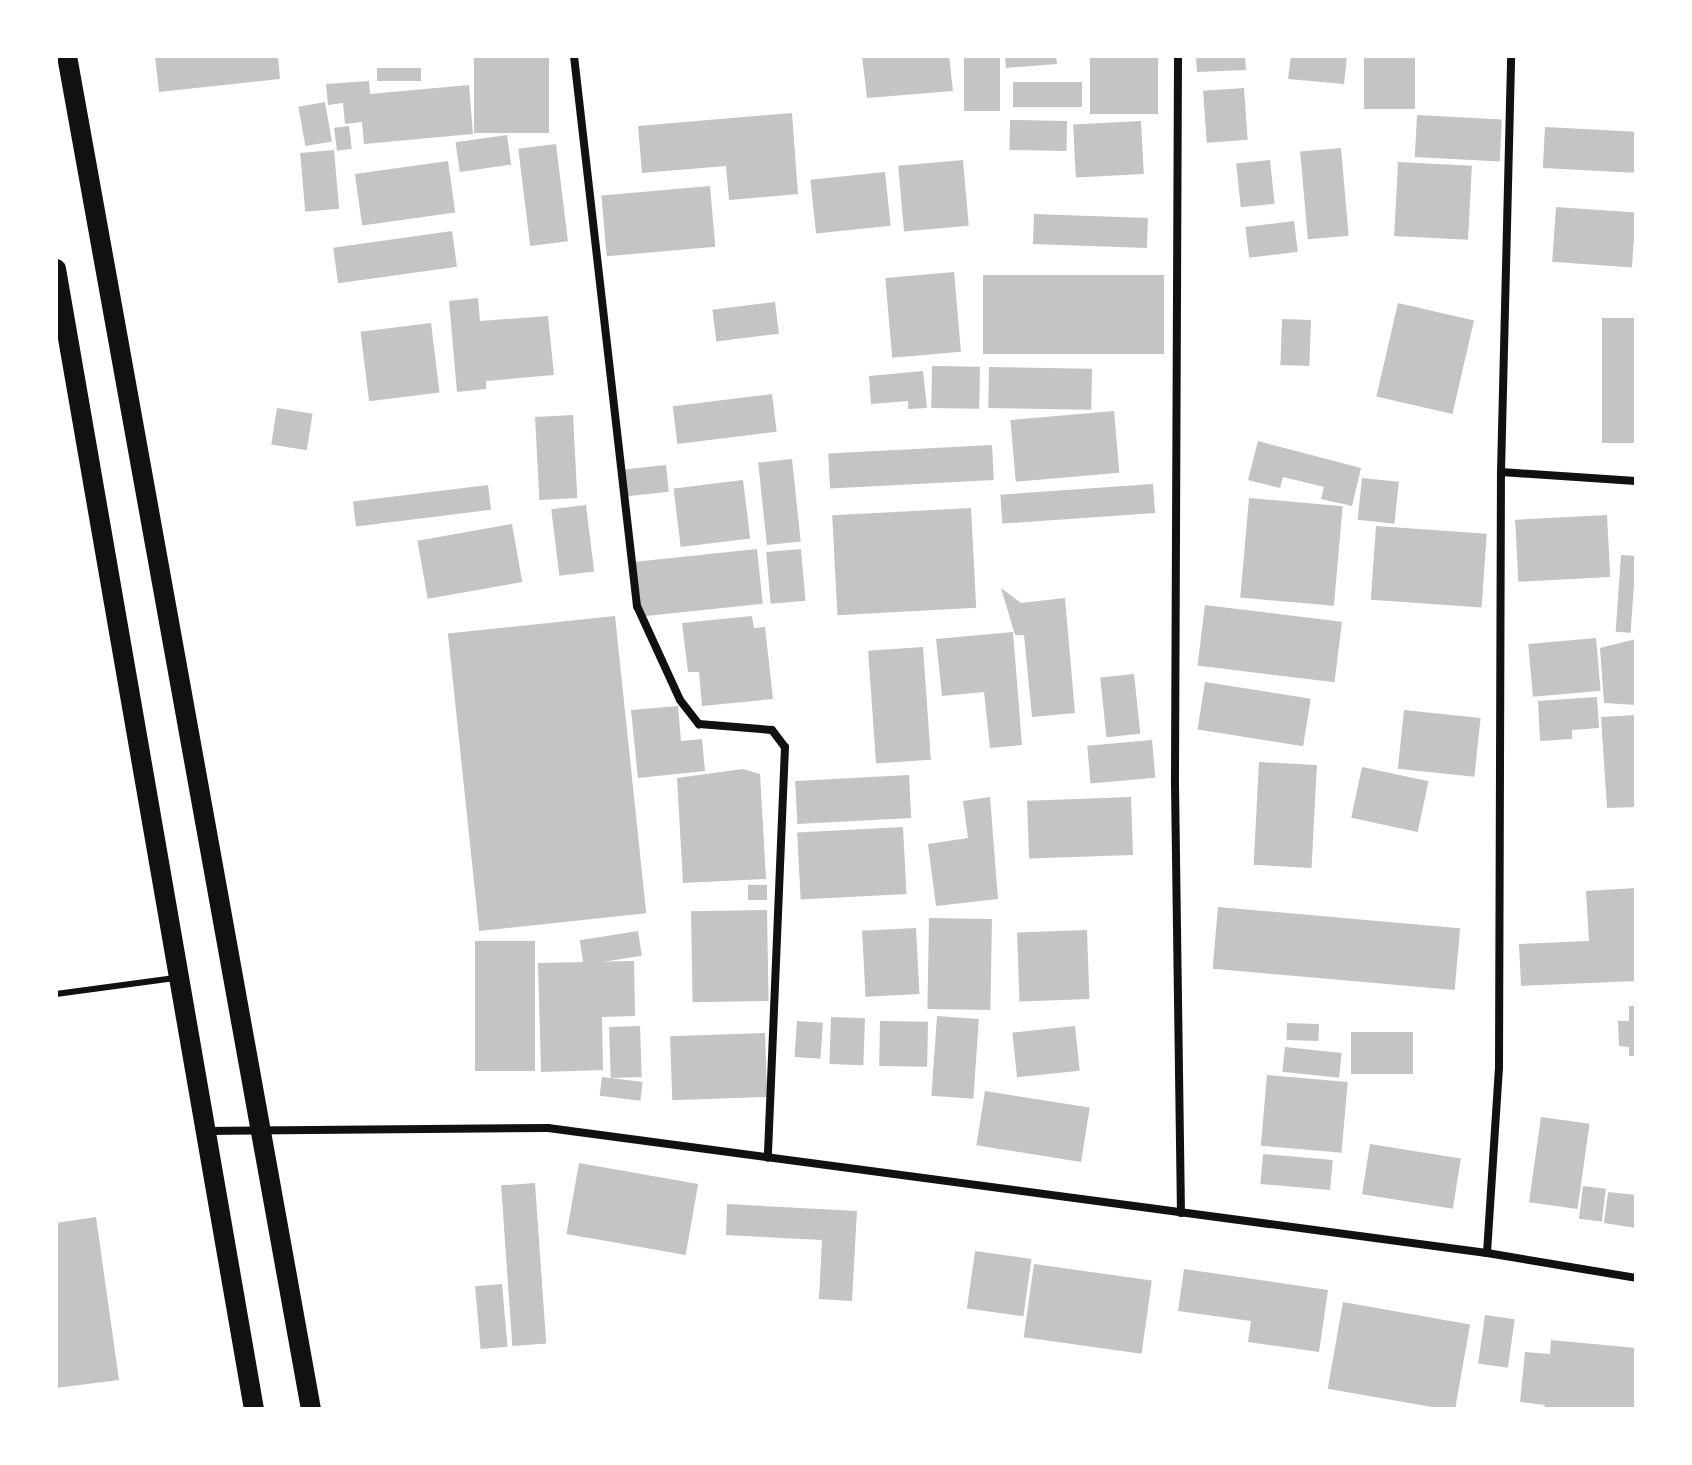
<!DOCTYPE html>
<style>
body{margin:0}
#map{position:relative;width:1692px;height:1465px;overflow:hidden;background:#fff;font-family:"PT Serif",serif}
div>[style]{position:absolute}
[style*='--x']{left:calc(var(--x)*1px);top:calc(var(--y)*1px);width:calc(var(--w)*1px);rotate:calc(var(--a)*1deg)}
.building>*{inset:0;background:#c4c4c4;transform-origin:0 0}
.service>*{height:6px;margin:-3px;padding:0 3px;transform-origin:3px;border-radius:3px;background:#111}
.minor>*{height:8px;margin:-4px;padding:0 4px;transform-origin:4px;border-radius:4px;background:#111}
.primary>*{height:20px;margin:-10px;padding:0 10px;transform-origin:10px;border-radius:10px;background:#111}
span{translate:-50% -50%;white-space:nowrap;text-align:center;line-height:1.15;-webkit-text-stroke:7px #fff;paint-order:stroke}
.frame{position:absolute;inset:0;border:58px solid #fff;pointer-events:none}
</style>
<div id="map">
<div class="building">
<i style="clip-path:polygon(155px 56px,278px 56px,280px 79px,159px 92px)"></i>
<i style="left:474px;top:56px;width:75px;height:77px"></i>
<i style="clip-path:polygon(862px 56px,949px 56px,953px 91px,867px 98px)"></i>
<i style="left:964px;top:56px;width:36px;height:55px"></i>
<i style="clip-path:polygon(1005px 56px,1056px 56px,1057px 64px,1006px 68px)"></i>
<i style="left:1090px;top:56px;width:68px;height:58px"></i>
<i style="clip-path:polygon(1196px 56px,1245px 56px,1246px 70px,1197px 72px)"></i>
<i style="clip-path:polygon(1291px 56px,1347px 56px,1344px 84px,1288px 79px)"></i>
<i style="left:1364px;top:56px;width:51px;height:53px"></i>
<i style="left:421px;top:68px;width:13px;height:44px;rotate:90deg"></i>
<i style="clip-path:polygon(369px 81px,370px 94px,469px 85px,473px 134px,364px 144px,362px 122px,345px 124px,343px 103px,328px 105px,326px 84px)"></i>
<i style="left:1082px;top:82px;width:25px;height:69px;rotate:90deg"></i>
<i style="left:1244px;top:88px;width:52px;height:41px;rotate:86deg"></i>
<i style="left:325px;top:102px;width:40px;height:27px;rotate:80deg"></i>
<i style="clip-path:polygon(792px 113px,798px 194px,729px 200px,726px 166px,642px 173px,638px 126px)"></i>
<i style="left:1417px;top:115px;width:85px;height:42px;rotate:3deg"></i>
<i style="left:1010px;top:120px;width:57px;height:30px;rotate:1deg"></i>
<i style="left:1141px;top:121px;width:53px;height:68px;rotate:87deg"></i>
<i style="left:349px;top:126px;width:23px;height:15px;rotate:83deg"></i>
<i style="left:1545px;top:127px;width:91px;height:41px;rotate:3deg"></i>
<i style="left:507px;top:135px;width:30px;height:52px;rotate:82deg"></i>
<i style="left:556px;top:144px;width:98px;height:38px;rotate:83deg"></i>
<i style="left:1341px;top:148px;width:88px;height:41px;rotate:85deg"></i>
<i style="left:334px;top:150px;width:59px;height:34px;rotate:85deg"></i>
<i style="left:963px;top:160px;width:66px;height:65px;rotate:85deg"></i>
<i style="left:1270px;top:160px;width:44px;height:34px;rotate:84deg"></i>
<i style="left:448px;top:161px;width:52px;height:94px;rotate:82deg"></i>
<i style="left:1398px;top:162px;width:74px;height:74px;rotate:3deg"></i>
<i style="left:885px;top:172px;width:54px;height:75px;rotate:84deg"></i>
<i style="left:710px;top:186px;width:61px;height:109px;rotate:85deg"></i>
<i style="left:1556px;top:207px;width:80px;height:55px;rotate:4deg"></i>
<i style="left:1034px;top:214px;width:114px;height:30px;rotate:2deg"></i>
<i style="left:1294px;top:221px;width:31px;height:49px;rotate:83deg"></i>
<i style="left:452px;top:231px;width:36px;height:120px;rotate:82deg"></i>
<i style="left:954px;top:272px;width:80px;height:69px;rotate:85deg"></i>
<i style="left:983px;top:275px;width:181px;height:79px"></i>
<i style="clip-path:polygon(478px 298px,480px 321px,548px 316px,554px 375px,486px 381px,486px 389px,457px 392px,449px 301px)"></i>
<i style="left:775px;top:302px;width:32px;height:63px;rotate:83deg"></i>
<i style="left:1398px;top:303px;width:78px;height:96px;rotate:13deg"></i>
<i style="left:1635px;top:318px;width:125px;height:33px;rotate:90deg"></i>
<i style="left:1282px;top:319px;width:29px;height:46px;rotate:2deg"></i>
<i style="left:431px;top:323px;width:70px;height:71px;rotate:83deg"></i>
<i style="left:932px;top:366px;width:48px;height:42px;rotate:1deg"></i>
<i style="left:989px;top:367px;width:103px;height:41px;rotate:1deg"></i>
<i style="clip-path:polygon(923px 371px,927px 408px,908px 409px,908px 401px,871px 404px,869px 376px)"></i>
<i style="left:772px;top:394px;width:38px;height:100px;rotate:83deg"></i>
<i style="left:277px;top:408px;width:36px;height:37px;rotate:9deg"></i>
<i style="left:1114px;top:411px;width:62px;height:104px;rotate:85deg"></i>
<i style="left:573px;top:415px;width:83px;height:38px;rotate:87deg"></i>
<i style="clip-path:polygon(1258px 441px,1361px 468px,1352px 506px,1321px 499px,1324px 487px,1283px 477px,1280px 488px,1248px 480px)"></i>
<i style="left:992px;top:445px;width:35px;height:164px;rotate:87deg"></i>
<i style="left:792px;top:459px;width:83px;height:34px;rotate:84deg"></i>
<i style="left:666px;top:465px;width:27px;height:42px;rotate:84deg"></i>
<i style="left:1362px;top:478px;width:37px;height:42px;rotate:6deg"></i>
<i style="left:743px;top:480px;width:59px;height:70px;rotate:83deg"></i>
<i style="left:1153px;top:484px;width:29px;height:153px;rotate:86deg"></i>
<i style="left:488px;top:485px;width:25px;height:136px;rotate:83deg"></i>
<i style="left:1249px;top:498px;width:94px;height:100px;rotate:5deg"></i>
<i style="left:586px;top:505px;width:67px;height:35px;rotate:83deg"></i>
<i style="left:971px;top:508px;width:100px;height:139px;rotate:87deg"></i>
<i style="left:1607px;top:515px;width:62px;height:92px;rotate:87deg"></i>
<i style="left:512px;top:524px;width:59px;height:96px;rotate:80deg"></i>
<i style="left:1376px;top:526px;width:111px;height:74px;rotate:4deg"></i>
<i style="left:757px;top:549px;width:55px;height:122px;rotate:84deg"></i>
<i style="left:801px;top:549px;width:52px;height:35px;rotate:85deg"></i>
<i style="left:1621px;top:555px;width:15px;height:77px;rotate:4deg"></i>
<i style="clip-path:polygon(1001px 588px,1021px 603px,1065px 598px,1075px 713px,1032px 717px,1024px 635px,1015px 635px)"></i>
<i style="left:1205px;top:605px;width:138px;height:61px;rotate:7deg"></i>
<i style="left:615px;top:616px;width:299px;height:168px;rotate:84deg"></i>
<i style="clip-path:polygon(752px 616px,754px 628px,765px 627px,773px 699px,702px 706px,699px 672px,688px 672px,682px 623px)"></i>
<i style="clip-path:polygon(1013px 632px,1022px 745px,990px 748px,984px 692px,942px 696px,936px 639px)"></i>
<i style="left:1596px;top:638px;width:53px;height:68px;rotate:85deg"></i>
<i style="clip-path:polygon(1636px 639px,1636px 705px,1604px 703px,1600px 648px)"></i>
<i style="left:923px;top:647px;width:113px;height:55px;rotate:86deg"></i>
<i style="left:1134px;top:674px;width:60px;height:34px;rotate:84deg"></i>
<i style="left:1205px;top:682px;width:107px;height:48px;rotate:9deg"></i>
<i style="clip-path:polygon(1597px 697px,1599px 728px,1572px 730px,1572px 739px,1540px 741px,1538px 701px)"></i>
<i style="clip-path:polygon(678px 706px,681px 741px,702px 739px,705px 771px,638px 778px,631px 710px)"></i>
<i style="left:1404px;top:710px;width:77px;height:59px;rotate:6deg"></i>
<i style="clip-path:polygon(1636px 715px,1636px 807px,1607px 808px,1601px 717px)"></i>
<i style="left:1152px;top:740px;width:38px;height:65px;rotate:85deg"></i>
<i style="left:1259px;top:762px;width:58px;height:103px;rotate:3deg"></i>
<i style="left:1362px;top:767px;width:68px;height:52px;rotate:12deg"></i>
<i style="clip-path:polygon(743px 769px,760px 774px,766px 879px,683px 883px,677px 778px)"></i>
<i style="left:909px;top:775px;width:43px;height:114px;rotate:87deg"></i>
<i style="clip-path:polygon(990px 797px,998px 899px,936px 906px,928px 844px,968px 838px,963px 801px)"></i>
<i style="left:1131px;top:797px;width:58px;height:104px;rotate:88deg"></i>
<i style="left:903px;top:827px;width:67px;height:106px;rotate:87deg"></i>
<i style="left:748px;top:885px;width:19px;height:15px"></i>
<i style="clip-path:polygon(1636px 888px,1636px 981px,1521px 986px,1519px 944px,1589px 941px,1586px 891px)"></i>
<i style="left:1218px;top:907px;width:243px;height:62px;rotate:5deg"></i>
<i style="left:767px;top:910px;width:91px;height:76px;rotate:89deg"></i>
<i style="left:929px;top:918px;width:63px;height:91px;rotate:1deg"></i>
<i style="left:916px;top:928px;width:66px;height:54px;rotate:87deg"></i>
<i style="left:1087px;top:930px;width:69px;height:70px;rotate:88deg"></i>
<i style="left:638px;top:931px;width:25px;height:59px;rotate:81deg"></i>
<i style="left:535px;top:941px;width:130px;height:60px;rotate:90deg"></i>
<i style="clip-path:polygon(634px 961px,635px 1016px,602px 1017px,603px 1070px,541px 1072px,538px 963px)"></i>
<i style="clip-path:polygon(1629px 1006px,1636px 1006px,1636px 1056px,1629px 1056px,1629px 1047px,1619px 1046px,1618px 1021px,1629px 1021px)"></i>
<i style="left:937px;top:1016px;width:42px;height:80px;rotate:4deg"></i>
<i style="left:831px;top:1017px;width:34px;height:47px;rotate:2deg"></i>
<i style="left:797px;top:1021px;width:26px;height:36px;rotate:4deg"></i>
<i style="left:880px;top:1021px;width:48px;height:45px;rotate:1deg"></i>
<i style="left:1287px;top:1023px;width:32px;height:17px;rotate:2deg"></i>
<i style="left:640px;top:1026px;width:51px;height:31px;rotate:88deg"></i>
<i style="left:1075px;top:1026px;width:45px;height:63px;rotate:84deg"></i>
<i style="left:1413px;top:1032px;width:42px;height:62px;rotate:90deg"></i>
<i style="left:765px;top:1033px;width:64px;height:95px;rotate:88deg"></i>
<i style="left:1285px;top:1047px;width:57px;height:25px;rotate:6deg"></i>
<i style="left:1267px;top:1075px;width:81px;height:71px;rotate:5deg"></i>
<i style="left:602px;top:1077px;width:41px;height:19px;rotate:7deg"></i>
<i style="left:985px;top:1091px;width:106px;height:55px;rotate:9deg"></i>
<i style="left:1541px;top:1117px;width:49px;height:86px;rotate:8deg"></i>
<i style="left:1370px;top:1144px;width:92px;height:51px;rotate:9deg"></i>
<i style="left:1263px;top:1154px;width:70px;height:30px;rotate:5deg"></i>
<i style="left:579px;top:1163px;width:121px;height:72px;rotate:10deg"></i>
<i style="left:535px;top:1183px;width:161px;height:34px;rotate:86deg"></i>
<i style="left:1583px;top:1186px;width:23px;height:33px;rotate:7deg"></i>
<i style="clip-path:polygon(1608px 1192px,1636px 1195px,1636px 1228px,1604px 1223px)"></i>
<i style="clip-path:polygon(727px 1204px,857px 1211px,852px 1301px,819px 1299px,822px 1240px,726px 1235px)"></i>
<i style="clip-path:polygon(96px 1217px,119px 1380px,56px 1388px,56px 1223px)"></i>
<i style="left:975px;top:1251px;width:57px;height:58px;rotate:8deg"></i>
<i style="left:1034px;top:1264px;width:119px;height:74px;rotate:8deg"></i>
<i style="clip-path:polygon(1184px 1269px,1328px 1290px,1319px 1352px,1248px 1342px,1251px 1321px,1178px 1311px)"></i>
<i style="left:502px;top:1284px;width:63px;height:27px;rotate:85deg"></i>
<i style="left:1343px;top:1302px;width:129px;height:88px;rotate:10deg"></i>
<i style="left:1485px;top:1315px;width:30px;height:49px;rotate:8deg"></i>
<i style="clip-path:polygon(1551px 1340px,1636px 1348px,1636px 1409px,1544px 1409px,1545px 1405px,1520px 1402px,1525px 1352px,1550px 1354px)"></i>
</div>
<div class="service">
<i style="--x:56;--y:994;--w:120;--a:-7.7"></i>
</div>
<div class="minor">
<i style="--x:574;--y:56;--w:554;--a:83.47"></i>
<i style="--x:637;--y:606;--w:103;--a:65.4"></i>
<i style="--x:680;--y:700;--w:31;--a:52"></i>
<i style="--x:699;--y:724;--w:73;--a:4.7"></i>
<i style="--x:772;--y:730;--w:21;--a:53"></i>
<i style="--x:785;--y:747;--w:411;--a:92.4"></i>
<i style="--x:1178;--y:56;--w:729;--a:90.24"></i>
<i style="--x:1175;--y:785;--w:428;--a:89.2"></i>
<i style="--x:1501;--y:472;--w:135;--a:3.8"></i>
<i style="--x:207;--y:1131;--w:341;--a:-0.5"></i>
<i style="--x:548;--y:1128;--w:947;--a:7.58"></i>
<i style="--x:1487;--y:1253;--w:151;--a:9.5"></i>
<i style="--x:1487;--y:1253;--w:186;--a:-86.3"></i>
<i style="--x:1499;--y:1067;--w:595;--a:-89.81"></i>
<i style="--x:1501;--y:472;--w:416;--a:-88.6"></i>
</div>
<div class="primary">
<i style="--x:67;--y:56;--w:1375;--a:79.78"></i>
<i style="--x:56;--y:269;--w:1157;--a:80.15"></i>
</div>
<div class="frame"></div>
</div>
